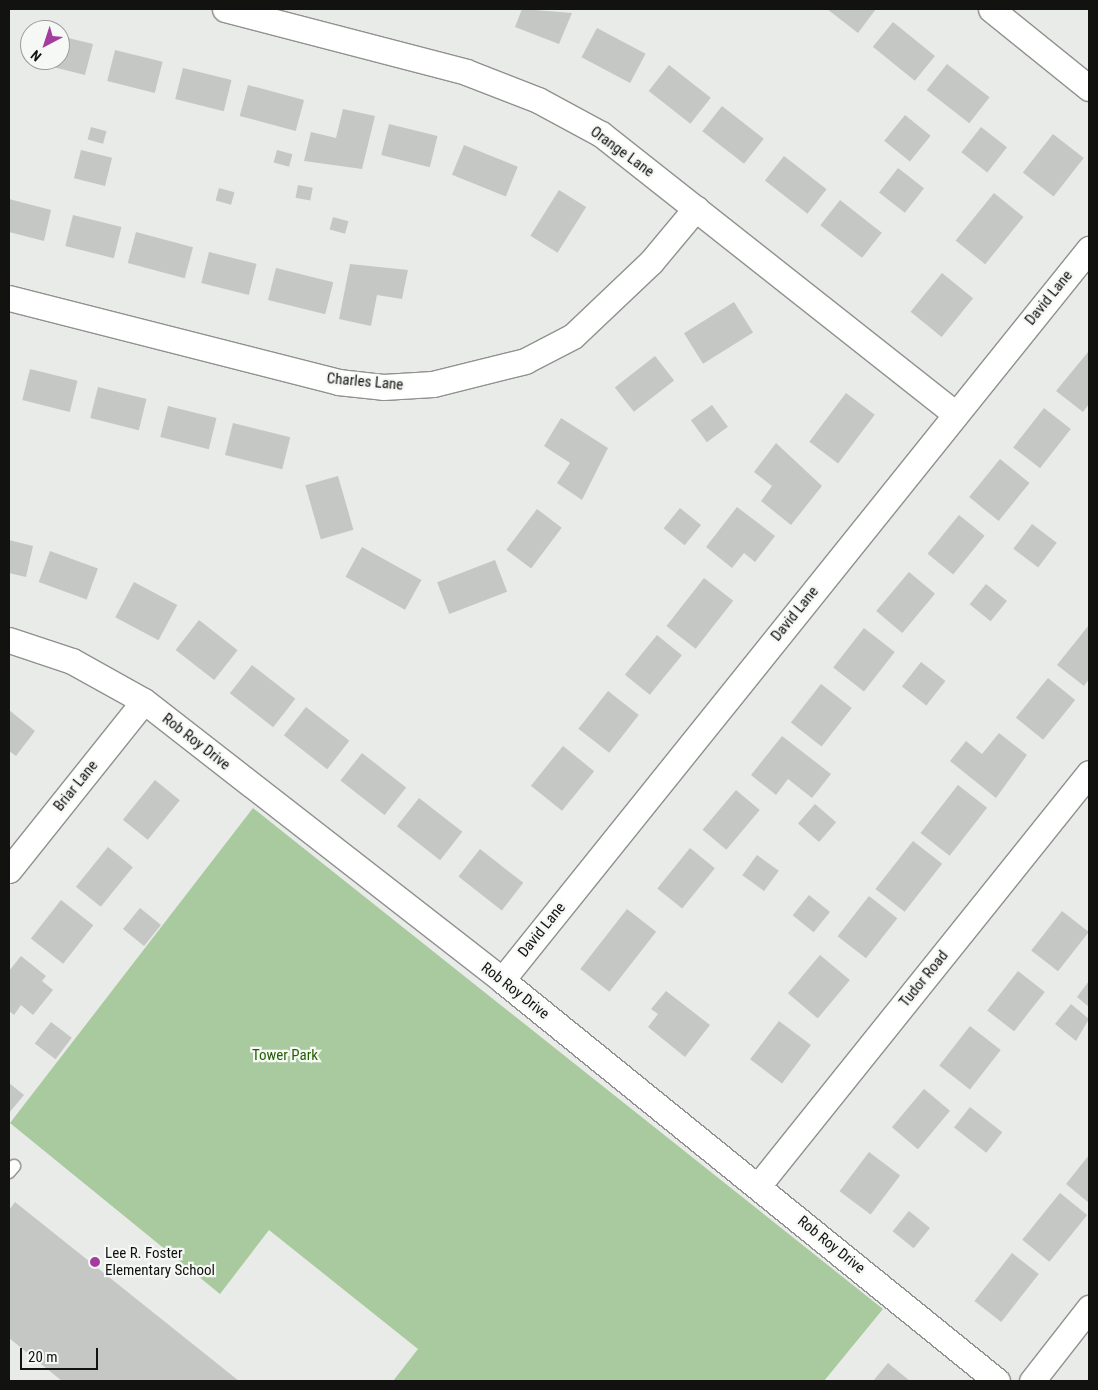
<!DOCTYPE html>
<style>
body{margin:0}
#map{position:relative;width:1098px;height:1390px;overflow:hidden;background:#e9ebe8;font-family:"Roboto Condensed",sans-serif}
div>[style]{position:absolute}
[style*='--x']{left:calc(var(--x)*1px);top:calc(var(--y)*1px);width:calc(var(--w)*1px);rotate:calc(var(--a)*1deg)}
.green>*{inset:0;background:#a9ca9f}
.building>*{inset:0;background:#c5c7c4;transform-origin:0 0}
.roads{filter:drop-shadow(1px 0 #90928f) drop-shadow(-1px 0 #90928f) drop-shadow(0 1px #90928f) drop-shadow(0 -1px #90928f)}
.lane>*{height:12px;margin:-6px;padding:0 6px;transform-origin:6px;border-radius:6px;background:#fff}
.street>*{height:25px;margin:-12.5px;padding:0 12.5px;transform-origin:12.5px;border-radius:12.5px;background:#fff}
.dots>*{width:14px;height:14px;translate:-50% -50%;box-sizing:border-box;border:2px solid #f6f8f5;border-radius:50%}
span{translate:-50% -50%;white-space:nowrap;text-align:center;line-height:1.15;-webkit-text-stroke:4.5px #f6f8f5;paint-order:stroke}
.street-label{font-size:15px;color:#121211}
.park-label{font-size:15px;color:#235f06}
.poi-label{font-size:15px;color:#121211}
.left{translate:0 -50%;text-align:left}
.frame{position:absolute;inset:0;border:10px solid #121211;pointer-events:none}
.north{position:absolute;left:20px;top:20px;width:50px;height:50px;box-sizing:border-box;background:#f6f8f5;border:1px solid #9b9c9a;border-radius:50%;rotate:220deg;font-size:14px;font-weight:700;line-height:20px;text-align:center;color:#121211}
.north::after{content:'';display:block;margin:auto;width:18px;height:22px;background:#a43ca0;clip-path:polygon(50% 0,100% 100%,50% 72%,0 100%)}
.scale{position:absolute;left:20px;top:1348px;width:78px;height:22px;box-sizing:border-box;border:2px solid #121211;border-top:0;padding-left:6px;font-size:15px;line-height:18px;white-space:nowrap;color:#121211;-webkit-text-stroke:4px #f6f8f5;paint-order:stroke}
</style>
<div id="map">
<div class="green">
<i style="clip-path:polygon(253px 808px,883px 1309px,824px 1381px,393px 1381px,418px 1349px,269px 1230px,220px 1294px,10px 1123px)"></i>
</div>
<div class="building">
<i style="clip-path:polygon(522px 9px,572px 13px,559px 44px,515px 27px)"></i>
<i style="clip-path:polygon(827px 9px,876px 9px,858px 33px)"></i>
<i style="left:893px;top:22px;width:54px;height:32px;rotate:39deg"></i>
<i style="left:597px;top:28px;width:55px;height:33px;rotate:28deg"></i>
<i style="clip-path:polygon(60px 36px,93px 44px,85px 75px,37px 63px,60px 60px)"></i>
<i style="left:115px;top:50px;width:49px;height:32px;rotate:14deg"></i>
<i style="left:947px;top:64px;width:54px;height:33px;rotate:38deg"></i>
<i style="left:669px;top:65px;width:53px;height:33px;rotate:38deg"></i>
<i style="left:183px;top:68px;width:50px;height:32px;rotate:14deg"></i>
<i style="left:248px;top:85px;width:58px;height:32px;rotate:15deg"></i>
<i style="left:722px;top:106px;width:53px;height:32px;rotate:38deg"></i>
<i style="clip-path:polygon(343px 109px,375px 116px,362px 169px,304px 161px,311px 132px,336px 138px)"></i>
<i style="left:905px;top:115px;width:33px;height:33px;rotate:39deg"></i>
<i style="left:389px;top:124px;width:50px;height:32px;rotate:14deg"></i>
<i style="left:91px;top:127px;width:16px;height:13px;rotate:15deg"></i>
<i style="left:981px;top:127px;width:33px;height:32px;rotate:38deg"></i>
<i style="left:1053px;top:134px;width:39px;height:49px;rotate:38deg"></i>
<i style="left:464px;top:145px;width:58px;height:32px;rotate:22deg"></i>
<i style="left:81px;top:150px;width:32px;height:29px;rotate:14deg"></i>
<i style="left:277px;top:150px;width:16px;height:13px;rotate:15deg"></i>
<i style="left:784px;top:156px;width:54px;height:31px;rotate:38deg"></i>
<i style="left:898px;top:168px;width:33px;height:31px;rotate:38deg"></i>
<i style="left:298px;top:185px;width:15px;height:13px;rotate:11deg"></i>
<i style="left:219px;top:188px;width:16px;height:13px;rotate:15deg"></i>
<i style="left:559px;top:190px;width:32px;height:54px;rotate:32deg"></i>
<i style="left:994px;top:193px;width:38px;height:61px;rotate:39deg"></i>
<i style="clip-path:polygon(9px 199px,51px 210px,44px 241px,9px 232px)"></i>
<i style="left:840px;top:200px;width:53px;height:32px;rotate:38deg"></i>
<i style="left:73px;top:215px;width:50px;height:32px;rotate:14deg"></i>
<i style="left:333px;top:217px;width:16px;height:13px;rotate:15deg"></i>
<i style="left:136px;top:232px;width:59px;height:32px;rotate:15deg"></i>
<i style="left:209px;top:252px;width:49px;height:32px;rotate:14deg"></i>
<i style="clip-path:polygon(350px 264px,408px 270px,402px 299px,377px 295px,371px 326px,339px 319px)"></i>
<i style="left:276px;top:268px;width:59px;height:33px;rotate:14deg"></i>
<i style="left:942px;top:273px;width:40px;height:50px;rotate:39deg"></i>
<i style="left:734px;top:302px;width:36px;height:59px;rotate:58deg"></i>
<i style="clip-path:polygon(1088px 352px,1089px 404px,1083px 412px,1056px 391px)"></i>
<i style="left:655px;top:356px;width:31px;height:51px;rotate:52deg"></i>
<i style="left:30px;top:369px;width:49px;height:32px;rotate:14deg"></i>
<i style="left:98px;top:387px;width:50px;height:32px;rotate:14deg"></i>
<i style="left:846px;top:393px;width:36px;height:61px;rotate:37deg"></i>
<i style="left:712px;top:405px;width:27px;height:26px;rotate:54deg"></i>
<i style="left:168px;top:406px;width:50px;height:32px;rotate:14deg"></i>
<i style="left:1044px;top:408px;width:34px;height:50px;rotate:38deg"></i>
<i style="clip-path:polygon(561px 418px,608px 448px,582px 500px,557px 483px,570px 463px,544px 446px)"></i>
<i style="left:233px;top:423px;width:59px;height:33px;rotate:14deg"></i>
<i style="clip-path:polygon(776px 443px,822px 486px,791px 525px,761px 501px,772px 486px,754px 472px)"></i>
<i style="left:1000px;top:459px;width:38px;height:49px;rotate:39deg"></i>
<i style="left:338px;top:476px;width:56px;height:34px;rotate:74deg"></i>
<i style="clip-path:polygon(737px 507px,775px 536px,755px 562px,744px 553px,732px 568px,706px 547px)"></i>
<i style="left:680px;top:508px;width:27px;height:26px;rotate:39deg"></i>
<i style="left:537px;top:509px;width:31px;height:51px;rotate:37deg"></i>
<i style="left:959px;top:515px;width:33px;height:50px;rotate:39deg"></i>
<i style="left:1032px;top:524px;width:31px;height:31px;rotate:37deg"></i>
<i style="clip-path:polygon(9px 540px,33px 546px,26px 577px,9px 573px)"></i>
<i style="left:362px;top:547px;width:68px;height:34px;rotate:29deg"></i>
<i style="left:50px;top:551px;width:51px;height:33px;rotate:20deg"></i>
<i style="left:495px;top:560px;width:34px;height:62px;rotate:69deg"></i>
<i style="left:909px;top:572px;width:34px;height:51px;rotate:40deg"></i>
<i style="left:704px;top:578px;width:37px;height:61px;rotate:38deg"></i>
<i style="left:134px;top:582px;width:49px;height:40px;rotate:28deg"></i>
<i style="left:986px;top:584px;width:27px;height:26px;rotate:39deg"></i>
<i style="left:199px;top:620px;width:49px;height:38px;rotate:38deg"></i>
<i style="clip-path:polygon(1089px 625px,1089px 679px,1084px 686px,1057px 665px)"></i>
<i style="left:864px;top:628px;width:39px;height:50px;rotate:38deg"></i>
<i style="left:657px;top:635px;width:32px;height:51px;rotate:39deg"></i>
<i style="left:921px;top:662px;width:31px;height:31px;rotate:38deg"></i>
<i style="left:252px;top:665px;width:55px;height:36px;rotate:38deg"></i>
<i style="left:1048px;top:678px;width:35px;height:51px;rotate:39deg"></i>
<i style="left:821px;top:684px;width:39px;height:49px;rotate:38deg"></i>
<i style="left:608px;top:691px;width:39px;height:48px;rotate:38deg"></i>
<i style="left:306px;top:707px;width:55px;height:36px;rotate:38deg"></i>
<i style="clip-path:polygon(9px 710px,35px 731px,16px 756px,9px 751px)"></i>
<i style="clip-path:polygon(999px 733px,1027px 755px,996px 798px,950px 761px,966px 741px,982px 754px)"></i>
<i style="clip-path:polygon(782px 736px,831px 774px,812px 798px,788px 779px,776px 795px,751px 775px)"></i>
<i style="left:563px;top:746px;width:40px;height:51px;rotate:39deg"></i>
<i style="left:362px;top:753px;width:56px;height:35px;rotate:38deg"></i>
<i style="left:155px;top:780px;width:32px;height:51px;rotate:39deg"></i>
<i style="left:958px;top:785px;width:37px;height:61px;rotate:38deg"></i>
<i style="left:736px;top:790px;width:31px;height:52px;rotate:40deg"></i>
<i style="left:419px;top:798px;width:55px;height:36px;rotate:38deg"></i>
<i style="left:815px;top:804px;width:28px;height:26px;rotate:41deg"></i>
<i style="left:913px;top:841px;width:37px;height:61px;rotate:38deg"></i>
<i style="left:108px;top:847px;width:32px;height:51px;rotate:39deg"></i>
<i style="left:690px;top:848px;width:32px;height:52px;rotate:39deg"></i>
<i style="left:480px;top:849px;width:55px;height:35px;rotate:38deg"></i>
<i style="left:757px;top:855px;width:27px;height:25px;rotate:36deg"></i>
<i style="left:809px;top:895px;width:27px;height:26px;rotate:39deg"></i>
<i style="left:869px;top:896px;width:36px;height:51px;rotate:38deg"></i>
<i style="left:61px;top:900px;width:41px;height:49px;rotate:38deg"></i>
<i style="left:140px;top:908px;width:27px;height:27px;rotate:39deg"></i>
<i style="left:627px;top:909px;width:37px;height:76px;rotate:38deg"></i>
<i style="left:1062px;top:911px;width:34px;height:50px;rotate:38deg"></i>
<i style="left:820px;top:955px;width:39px;height:50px;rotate:40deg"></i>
<i style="clip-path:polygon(21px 956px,46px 976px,42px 981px,53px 990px,33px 1015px,21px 1005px,14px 1015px,9px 1011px,9px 971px)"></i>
<i style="left:1018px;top:971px;width:34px;height:50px;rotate:38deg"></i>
<i style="clip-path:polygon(1089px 981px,1089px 1007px,1077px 997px)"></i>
<i style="clip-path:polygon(666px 991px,710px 1025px,685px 1057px,648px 1027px,658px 1014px,651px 1009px)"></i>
<i style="clip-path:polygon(1071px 1004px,1089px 1019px,1076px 1041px,1055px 1024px)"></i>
<i style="left:779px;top:1021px;width:40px;height:48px;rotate:37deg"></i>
<i style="left:51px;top:1022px;width:26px;height:27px;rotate:37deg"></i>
<i style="left:970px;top:1026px;width:39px;height:50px;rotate:38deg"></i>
<i style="clip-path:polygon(9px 1083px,24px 1095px,9px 1113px)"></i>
<i style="left:924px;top:1089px;width:34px;height:50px;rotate:40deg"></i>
<i style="left:970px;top:1107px;width:41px;height:26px;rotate:38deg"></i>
<i style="left:869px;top:1152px;width:39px;height:49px;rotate:37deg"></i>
<i style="clip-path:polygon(1089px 1155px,1089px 1203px,1066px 1184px)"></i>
<i style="left:1060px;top:1193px;width:35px;height:60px;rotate:39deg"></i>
<i style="clip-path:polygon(15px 1202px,239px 1381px,62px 1381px,9px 1338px,9px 1210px)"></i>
<i style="left:909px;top:1211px;width:27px;height:26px;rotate:39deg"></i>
<i style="left:1012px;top:1253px;width:34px;height:61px;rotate:38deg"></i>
<i style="clip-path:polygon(888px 1363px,910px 1381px,873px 1381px)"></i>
</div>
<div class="roads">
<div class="lane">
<i style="--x:9;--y:1172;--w:8;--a:-50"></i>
</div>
<div class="street">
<i style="--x:225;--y:9;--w:249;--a:14.6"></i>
<i style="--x:466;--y:72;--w:77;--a:21.3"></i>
<i style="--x:538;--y:100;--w:72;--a:28.4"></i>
<i style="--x:601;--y:134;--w:452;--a:38.3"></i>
<i style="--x:991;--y:9;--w:126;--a:38.9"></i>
<i style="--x:9;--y:298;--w:340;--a:14.3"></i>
<i style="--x:338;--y:382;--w:45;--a:6.3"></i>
<i style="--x:383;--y:387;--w:50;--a:-3.4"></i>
<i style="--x:433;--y:384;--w:95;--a:-14"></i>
<i style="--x:525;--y:361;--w:54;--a:-27.5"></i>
<i style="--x:573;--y:336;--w:108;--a:-43.5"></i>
<i style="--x:651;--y:262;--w:70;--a:-50.2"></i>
<i style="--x:9;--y:640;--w:66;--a:18.4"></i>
<i style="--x:72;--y:661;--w:82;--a:29.1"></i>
<i style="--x:144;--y:701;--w:454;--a:37.9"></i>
<i style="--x:502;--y:980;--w:637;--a:39.01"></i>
<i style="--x:9;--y:870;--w:216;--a:-51.4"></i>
<i style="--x:502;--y:980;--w:938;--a:-51.24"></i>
<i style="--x:758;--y:1186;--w:529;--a:-51.29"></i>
<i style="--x:1032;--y:1381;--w:93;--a:-52"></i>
</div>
</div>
<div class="dots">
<i style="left:95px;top:1262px;background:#a43ca0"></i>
</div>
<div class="street-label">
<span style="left:622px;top:152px;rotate:36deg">Orange Lane</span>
<span style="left:1049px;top:298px;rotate:-51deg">David Lane</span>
<span style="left:365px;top:382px;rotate:5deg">Charles Lane</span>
<span style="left:795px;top:614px;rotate:-51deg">David Lane</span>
<span style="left:196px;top:742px;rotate:38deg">Rob Roy Drive</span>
<span style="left:76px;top:786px;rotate:-51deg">Briar Lane</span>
<span style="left:542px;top:930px;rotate:-51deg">David Lane</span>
<span style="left:924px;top:979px;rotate:-51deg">Tudor Road</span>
<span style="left:515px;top:991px;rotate:38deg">Rob Roy Drive</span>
<span style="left:831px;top:1245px;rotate:39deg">Rob Roy Drive</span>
</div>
<div class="park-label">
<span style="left:285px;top:1056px">Tower Park</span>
</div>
<div class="poi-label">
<span class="left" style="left:105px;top:1262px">Lee R. Foster<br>Elementary School</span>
</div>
<div class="frame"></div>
<div class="north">N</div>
<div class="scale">20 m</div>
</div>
